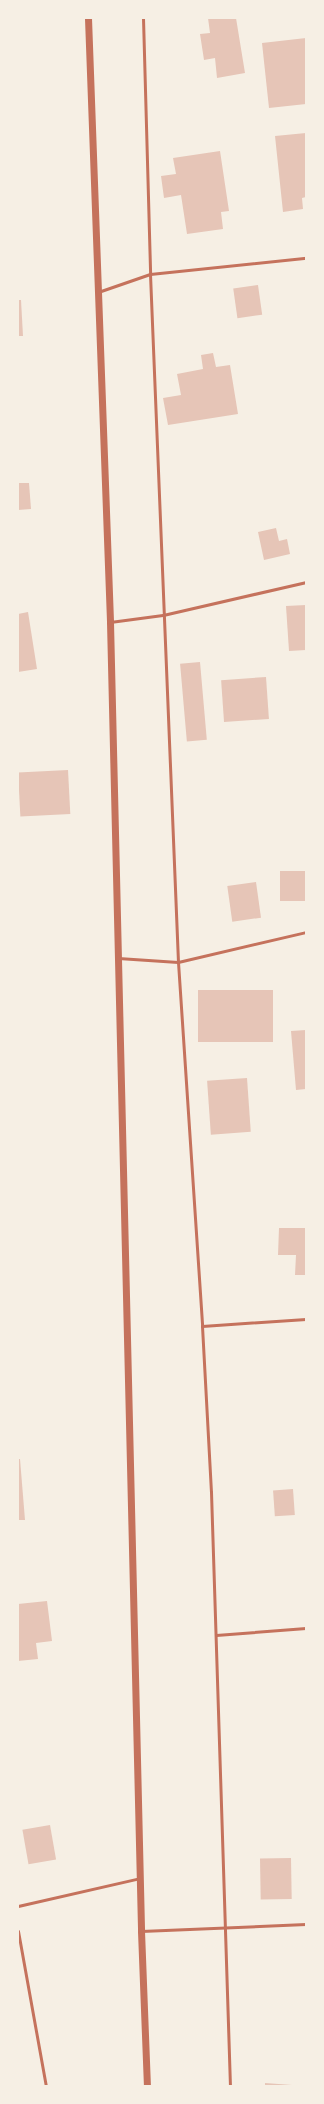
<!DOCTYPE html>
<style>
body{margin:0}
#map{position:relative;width:324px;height:2104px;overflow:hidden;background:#f6efe4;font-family:Mulish,sans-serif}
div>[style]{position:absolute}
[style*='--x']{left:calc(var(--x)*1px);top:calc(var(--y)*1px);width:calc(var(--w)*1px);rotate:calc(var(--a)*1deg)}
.building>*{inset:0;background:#e6c5b7;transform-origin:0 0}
.service>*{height:3px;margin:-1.5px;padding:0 1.5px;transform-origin:1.5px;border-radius:1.5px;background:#c5725c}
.tertiary>*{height:7px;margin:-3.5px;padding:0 3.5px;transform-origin:3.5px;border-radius:3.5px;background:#c5725c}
span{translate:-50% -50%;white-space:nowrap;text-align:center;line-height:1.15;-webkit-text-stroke:3.5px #f6efe4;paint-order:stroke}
.frame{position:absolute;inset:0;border:19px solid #f6efe4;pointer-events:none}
</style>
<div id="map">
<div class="building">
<i style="clip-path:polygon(208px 18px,236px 18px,245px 73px,217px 78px,215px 58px,204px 60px,200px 34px,210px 33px)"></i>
<i style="clip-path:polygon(306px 38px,306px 104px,269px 108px,262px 43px)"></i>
<i style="clip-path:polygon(306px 133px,306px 197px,302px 198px,303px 209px,283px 212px,275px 136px)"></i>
<i style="clip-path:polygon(220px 151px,229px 211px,221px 212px,223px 229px,187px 234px,181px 195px,164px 198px,161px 176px,176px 174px,173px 158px)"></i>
<i style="left:258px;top:285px;width:30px;height:25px;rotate:82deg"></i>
<i style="clip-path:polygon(18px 300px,21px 300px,23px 336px,18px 336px)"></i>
<i style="clip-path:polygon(213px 353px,216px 367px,230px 365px,238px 414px,168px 425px,163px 398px,181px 395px,177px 374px,203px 369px,201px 355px)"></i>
<i style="clip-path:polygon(18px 483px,29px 483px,31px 509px,18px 510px)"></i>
<i style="clip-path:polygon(276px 528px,279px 541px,287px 539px,290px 554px,264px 560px,258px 532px)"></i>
<i style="clip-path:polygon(306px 605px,306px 650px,289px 651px,286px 606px)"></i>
<i style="clip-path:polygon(28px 612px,37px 669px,18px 672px,18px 614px)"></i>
<i style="left:200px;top:662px;width:78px;height:20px;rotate:85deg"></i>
<i style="left:266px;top:677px;width:42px;height:45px;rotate:86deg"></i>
<i style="left:68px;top:770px;width:44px;height:50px;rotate:87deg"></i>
<i style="left:306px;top:871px;width:30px;height:26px;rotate:90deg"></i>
<i style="left:256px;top:882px;width:36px;height:29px;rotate:82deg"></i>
<i style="left:198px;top:990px;width:75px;height:52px"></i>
<i style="clip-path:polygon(306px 1030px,306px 1089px,296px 1090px,291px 1031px)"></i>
<i style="left:247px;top:1078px;width:54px;height:40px;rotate:86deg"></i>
<i style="clip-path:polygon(279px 1228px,306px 1228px,306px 1275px,295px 1275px,296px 1255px,278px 1255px)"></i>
<i style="clip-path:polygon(18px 1459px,20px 1459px,25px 1520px,18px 1520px)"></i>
<i style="left:293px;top:1489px;width:26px;height:20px;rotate:86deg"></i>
<i style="clip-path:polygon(47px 1601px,52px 1641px,36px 1643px,38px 1659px,18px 1661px,18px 1604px)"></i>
<i style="left:50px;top:1825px;width:35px;height:28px;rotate:80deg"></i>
<i style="left:291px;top:1858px;width:41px;height:31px;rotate:89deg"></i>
<i style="clip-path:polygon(265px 2083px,292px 2085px,292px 2086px,265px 2086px)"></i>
</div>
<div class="service">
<i style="--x:143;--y:18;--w:256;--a:88.4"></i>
<i style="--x:150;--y:274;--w:689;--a:87.67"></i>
<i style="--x:178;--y:962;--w:365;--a:86.2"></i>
<i style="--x:202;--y:1326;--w:166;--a:86.9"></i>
<i style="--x:211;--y:1492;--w:594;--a:88.17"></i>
<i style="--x:98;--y:292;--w:55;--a:-19.1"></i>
<i style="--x:150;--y:274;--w:157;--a:-5.9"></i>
<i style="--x:110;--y:622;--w:53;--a:-7.5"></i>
<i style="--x:163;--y:615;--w:147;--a:-13"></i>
<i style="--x:118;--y:958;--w:60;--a:3.8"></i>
<i style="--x:178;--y:962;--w:131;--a:-13.2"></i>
<i style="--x:202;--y:1326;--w:104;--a:-3.9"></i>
<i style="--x:216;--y:1635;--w:90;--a:-4.4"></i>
<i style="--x:18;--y:1906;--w:125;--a:-12.9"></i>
<i style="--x:18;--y:1931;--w:158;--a:79.8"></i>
<i style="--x:141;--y:1931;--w:165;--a:-2.4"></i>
</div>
<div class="tertiary">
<i style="--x:88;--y:18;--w:604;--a:87.91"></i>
<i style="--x:110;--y:622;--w:1309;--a:88.64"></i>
<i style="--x:141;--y:1931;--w:155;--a:87.8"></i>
</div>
<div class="frame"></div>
</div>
